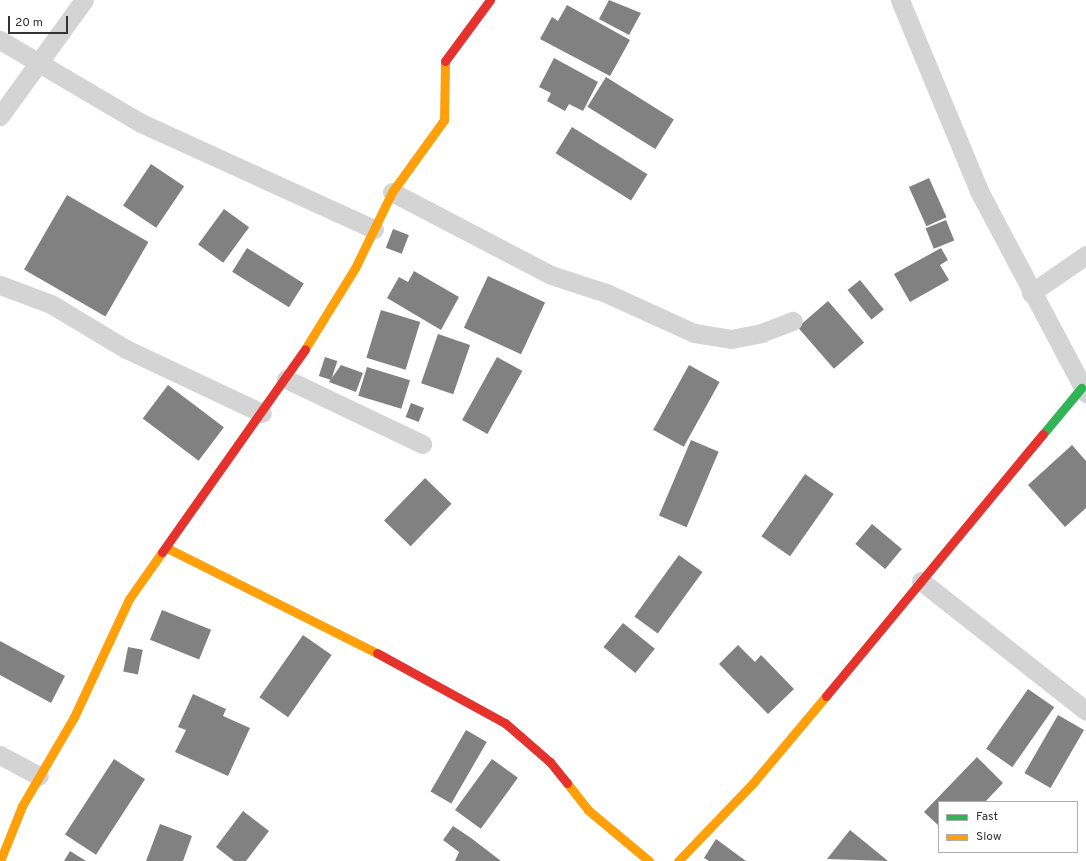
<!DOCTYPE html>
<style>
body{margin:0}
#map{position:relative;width:1086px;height:861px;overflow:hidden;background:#fff;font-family:Overpass,sans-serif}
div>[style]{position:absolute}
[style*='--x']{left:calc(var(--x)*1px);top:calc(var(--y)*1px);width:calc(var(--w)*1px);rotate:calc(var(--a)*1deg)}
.building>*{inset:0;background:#818181;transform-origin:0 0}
.street>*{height:19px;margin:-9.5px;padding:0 9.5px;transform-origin:9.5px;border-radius:9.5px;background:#d4d4d4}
.fast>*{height:9px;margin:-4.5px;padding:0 4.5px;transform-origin:4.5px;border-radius:4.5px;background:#30b455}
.slow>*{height:9px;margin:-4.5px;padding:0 4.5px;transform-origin:4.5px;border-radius:4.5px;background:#ff9f0a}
.jam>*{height:9px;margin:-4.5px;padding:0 4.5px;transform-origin:4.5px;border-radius:4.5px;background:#e5322d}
span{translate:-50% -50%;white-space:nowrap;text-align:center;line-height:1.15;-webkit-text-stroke:4px #fff;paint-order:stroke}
.legend{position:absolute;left:938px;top:801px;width:140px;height:52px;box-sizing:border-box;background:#fff;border:1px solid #adadad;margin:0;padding:5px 7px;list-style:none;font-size:12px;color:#333}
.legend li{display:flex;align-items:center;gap:8px;height:20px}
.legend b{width:20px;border:1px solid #adadad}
.scale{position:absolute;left:8px;top:16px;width:60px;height:18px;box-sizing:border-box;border:2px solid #333;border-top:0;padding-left:5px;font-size:12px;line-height:14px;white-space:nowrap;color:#333;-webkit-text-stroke:3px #fff;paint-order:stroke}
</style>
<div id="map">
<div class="building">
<i style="clip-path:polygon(609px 0,641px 13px,629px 35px,599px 19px)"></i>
<i style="clip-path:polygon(567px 5px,630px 40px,610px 76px,540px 39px,552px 17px,558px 21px)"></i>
<i style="clip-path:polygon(554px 58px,598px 82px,583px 111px,569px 104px,565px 111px,547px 101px,551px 93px,539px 87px)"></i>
<i style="left:606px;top:77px;width:80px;height:35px;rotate:32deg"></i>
<i style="left:572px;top:127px;width:89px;height:31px;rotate:32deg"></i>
<i style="left:151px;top:164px;width:40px;height:50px;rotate:34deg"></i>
<i style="left:929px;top:178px;width:43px;height:22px;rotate:66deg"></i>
<i style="left:67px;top:195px;width:94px;height:86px;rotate:30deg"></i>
<i style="left:224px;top:209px;width:31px;height:44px;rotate:36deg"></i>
<i style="left:946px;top:220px;width:22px;height:22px;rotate:68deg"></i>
<i style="left:393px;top:229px;width:17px;height:20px;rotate:21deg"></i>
<i style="left:247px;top:248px;width:67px;height:28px;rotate:32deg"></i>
<i style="clip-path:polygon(941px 248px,948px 260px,940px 265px,949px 280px,910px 302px,894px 274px)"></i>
<i style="clip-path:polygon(414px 271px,459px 297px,441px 330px,387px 298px,399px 277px,408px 282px)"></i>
<i style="left:488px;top:276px;width:63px;height:57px;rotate:25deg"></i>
<i style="left:860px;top:280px;width:38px;height:16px;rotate:51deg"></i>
<i style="left:828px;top:301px;width:55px;height:40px;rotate:49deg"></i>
<i style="left:381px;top:310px;width:41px;height:50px;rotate:17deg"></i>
<i style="left:438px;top:334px;width:34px;height:52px;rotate:19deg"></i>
<i style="left:325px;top:357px;width:13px;height:20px;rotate:18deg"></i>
<i style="left:497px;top:357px;width:29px;height:72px;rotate:29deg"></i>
<i style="clip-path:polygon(341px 365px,363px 373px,356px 392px,329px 382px)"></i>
<i style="left:689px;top:365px;width:35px;height:74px;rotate:29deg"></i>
<i style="left:367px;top:367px;width:45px;height:30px;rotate:17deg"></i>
<i style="left:168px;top:385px;width:70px;height:42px;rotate:37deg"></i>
<i style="left:411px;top:403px;width:14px;height:15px;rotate:21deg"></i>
<i style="left:691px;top:440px;width:30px;height:82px;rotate:23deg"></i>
<i style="clip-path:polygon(1072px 445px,1086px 461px,1086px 508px,1065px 527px,1028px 485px)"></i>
<i style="left:805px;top:474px;width:35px;height:76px;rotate:35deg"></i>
<i style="left:425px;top:478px;width:37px;height:59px;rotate:44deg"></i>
<i style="left:872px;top:524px;width:39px;height:26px;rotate:40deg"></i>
<i style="left:679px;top:555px;width:29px;height:76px;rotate:36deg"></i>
<i style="left:162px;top:610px;width:53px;height:32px;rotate:22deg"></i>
<i style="left:623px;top:623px;width:41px;height:31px;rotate:39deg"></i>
<i style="left:303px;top:635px;width:35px;height:76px;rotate:35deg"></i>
<i style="clip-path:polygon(0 641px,65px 676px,51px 703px,0 675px)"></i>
<i style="clip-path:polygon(738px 645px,755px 662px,761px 655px,794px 689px,768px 714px,719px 664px)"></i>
<i style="left:128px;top:647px;width:15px;height:25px;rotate:11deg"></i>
<i style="left:1028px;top:689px;width:32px;height:73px;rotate:35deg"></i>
<i style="clip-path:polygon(193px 694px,226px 709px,223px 716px,250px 728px,228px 776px,175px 752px,186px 730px,178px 727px)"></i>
<i style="left:1058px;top:715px;width:30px;height:67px;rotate:30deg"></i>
<i style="left:466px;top:730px;width:24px;height:71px;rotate:30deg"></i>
<i style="clip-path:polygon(977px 757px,1003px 783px,985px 802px,939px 802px,939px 826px,924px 812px)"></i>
<i style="left:114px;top:759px;width:37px;height:90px;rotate:33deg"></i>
<i style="left:492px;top:759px;width:32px;height:63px;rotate:36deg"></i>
<i style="clip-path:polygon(243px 811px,269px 831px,246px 861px,234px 861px,216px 847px)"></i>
<i style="clip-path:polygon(160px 824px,192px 836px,183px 861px,146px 861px)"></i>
<i style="clip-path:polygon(453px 826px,471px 838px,501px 861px,455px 861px,459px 852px,443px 840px)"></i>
<i style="clip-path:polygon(850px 830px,888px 861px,827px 859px)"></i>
<i style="clip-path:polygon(716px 839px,746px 861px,709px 861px,704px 858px)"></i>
<i style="clip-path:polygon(70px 851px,86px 861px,64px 861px)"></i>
</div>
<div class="street">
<i style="--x:900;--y:0;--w:207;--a:67.5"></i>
<i style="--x:979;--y:191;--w:229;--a:62.1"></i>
<i style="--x:0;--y:40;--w:164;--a:30.5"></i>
<i style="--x:141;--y:123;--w:256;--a:24.5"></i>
<i style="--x:0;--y:116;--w:143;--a:-54.1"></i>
<i style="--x:392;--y:192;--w:179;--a:27.6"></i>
<i style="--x:551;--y:275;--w:58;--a:18.1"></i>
<i style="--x:606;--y:293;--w:97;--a:24.4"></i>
<i style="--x:694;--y:333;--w:37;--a:9"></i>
<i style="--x:731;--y:339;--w:31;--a:-11"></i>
<i style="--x:761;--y:333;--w:34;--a:-21"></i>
<i style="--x:0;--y:285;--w:54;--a:20.4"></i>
<i style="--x:51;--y:304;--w:87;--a:31"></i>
<i style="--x:126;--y:349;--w:150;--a:25.2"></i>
<i style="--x:1031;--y:293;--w:67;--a:-34.6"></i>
<i style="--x:286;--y:379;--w:151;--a:25.5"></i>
<i style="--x:921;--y:581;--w:210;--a:38.2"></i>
<i style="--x:0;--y:755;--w:44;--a:28.3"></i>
</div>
<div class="fast">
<i style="--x:1043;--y:434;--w:60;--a:-50.4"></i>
</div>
<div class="slow">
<i style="--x:305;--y:349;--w:95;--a:-58.3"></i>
<i style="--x:355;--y:268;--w:85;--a:-64"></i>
<i style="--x:392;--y:192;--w:89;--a:-54.2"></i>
<i style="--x:444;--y:120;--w:59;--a:-89"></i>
<i style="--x:167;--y:548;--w:235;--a:26.6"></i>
<i style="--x:567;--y:783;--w:34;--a:52"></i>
<i style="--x:588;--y:810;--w:80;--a:39.9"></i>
<i style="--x:0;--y:861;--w:59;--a:-68.2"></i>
<i style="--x:22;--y:806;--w:103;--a:-59.7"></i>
<i style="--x:74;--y:717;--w:130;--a:-65"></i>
<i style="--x:129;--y:599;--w:57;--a:-54.9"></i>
<i style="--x:678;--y:861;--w:108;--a:-46.1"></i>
<i style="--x:753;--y:783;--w:114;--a:-50"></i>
</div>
<div class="jam">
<i style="--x:445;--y:61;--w:76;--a:-53.6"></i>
<i style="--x:162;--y:552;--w:248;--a:-54.8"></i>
<i style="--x:377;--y:653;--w:146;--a:28.7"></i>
<i style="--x:505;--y:723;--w:60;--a:40.9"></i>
<i style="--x:550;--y:762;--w:27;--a:51"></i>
<i style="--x:826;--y:696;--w:340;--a:-50.4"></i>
</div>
<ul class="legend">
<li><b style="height:5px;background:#30b455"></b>Fast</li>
<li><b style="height:5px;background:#ff9f0a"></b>Slow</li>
</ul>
<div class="scale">20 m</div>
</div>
